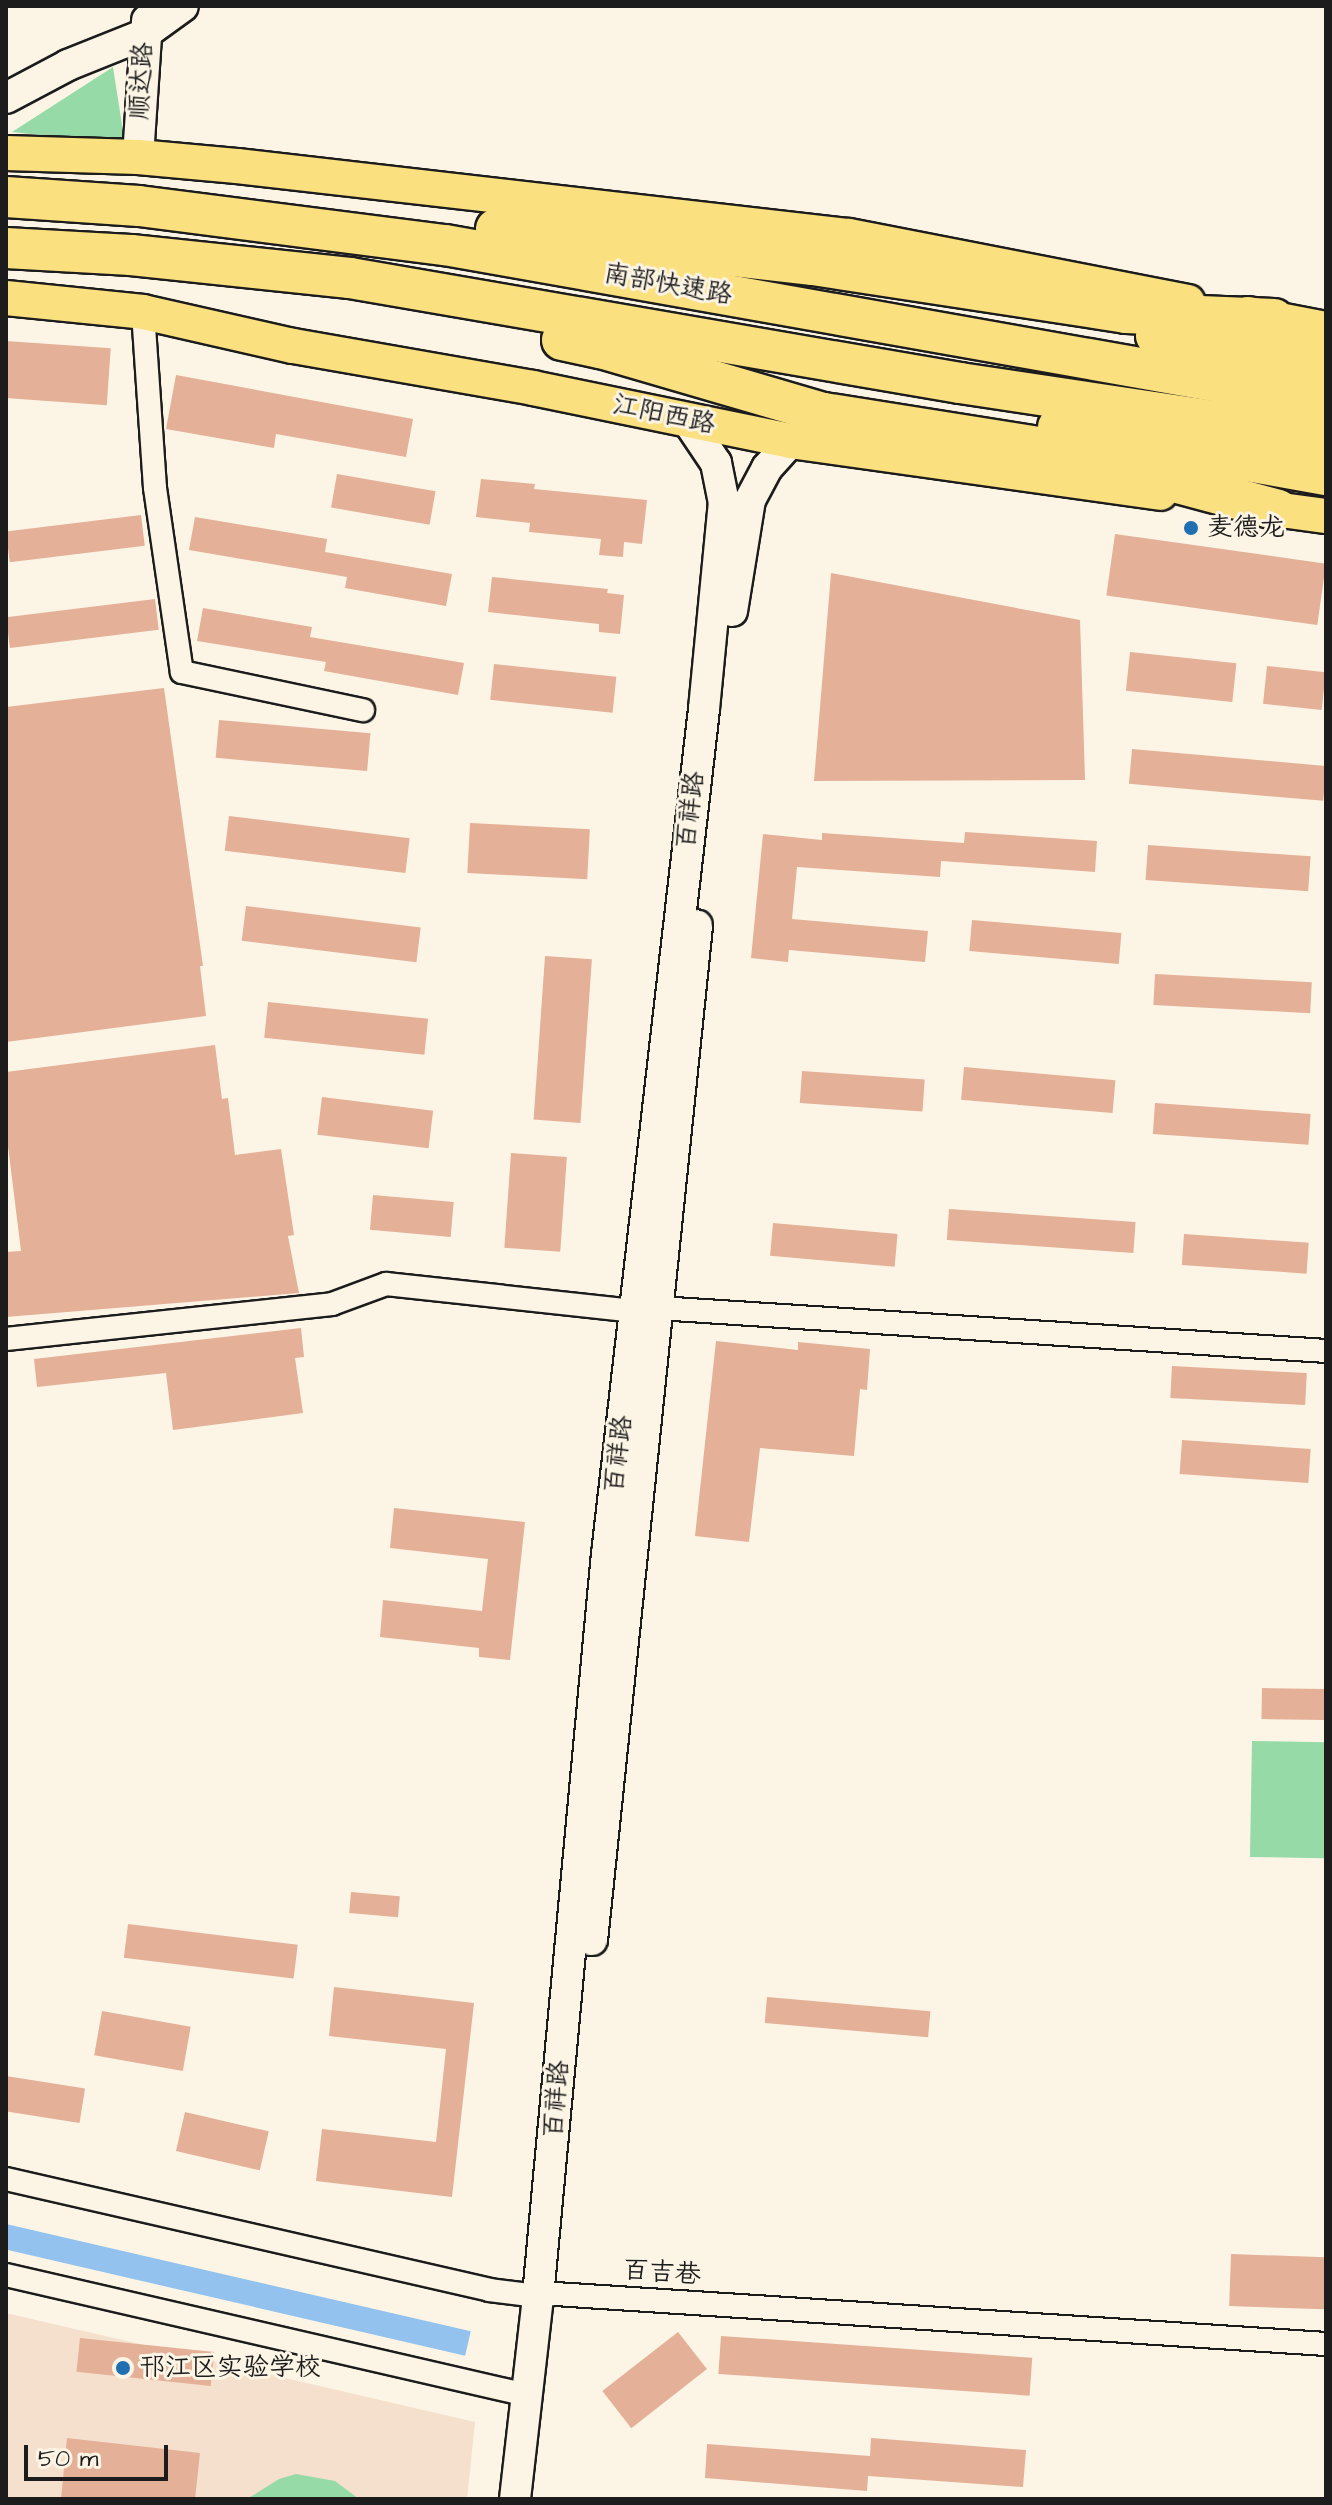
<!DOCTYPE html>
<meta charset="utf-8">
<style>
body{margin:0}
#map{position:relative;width:1332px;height:2505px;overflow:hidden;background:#fcf5e5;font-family:"Architects Daughter","LXGW WenKai TC",sans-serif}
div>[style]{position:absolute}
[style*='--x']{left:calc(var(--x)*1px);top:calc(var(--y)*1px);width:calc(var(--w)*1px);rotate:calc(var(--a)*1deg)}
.built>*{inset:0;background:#f5e0ce}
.green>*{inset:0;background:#96daa7;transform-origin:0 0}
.water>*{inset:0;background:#92c2ed;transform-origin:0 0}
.building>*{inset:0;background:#e4b098;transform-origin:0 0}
.roads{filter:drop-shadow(2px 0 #1c1c1c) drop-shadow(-2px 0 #1c1c1c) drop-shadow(0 2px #1c1c1c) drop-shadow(0 -2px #1c1c1c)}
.street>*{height:22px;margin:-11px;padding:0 11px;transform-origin:11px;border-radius:11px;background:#fcf5e5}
.secondary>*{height:30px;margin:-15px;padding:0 15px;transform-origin:15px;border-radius:15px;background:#fcf5e5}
.primary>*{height:34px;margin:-17px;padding:0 17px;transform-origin:17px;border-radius:17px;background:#fbe080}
.highway>*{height:40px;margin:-20px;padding:0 20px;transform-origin:20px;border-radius:20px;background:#fbe080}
.dots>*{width:22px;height:22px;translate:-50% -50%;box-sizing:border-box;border:4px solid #fcf5e5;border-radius:50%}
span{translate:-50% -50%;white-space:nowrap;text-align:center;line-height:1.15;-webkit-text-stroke:6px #fcf5e5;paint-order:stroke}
.street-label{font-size:26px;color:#1c1c1c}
.poi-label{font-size:26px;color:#1c1c1c}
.left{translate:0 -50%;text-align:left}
.frame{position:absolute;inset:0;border:8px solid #1c1c1c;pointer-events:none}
.scale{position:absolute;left:24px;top:2445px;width:144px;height:36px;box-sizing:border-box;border:4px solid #1c1c1c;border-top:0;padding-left:10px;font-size:24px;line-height:28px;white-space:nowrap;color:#1c1c1c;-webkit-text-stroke:6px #fcf5e5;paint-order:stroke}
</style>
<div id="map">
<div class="built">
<i style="clip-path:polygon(6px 2313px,475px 2422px,467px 2499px,6px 2499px)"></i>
</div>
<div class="green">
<i style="clip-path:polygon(113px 67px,125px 144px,12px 132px)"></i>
<i style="left:1252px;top:1741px;width:74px;height:116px;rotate:1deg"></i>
<i style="clip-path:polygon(296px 2474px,335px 2481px,359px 2499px,247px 2499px,279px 2479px)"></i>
</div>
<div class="water">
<i style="left:6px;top:2224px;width:477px;height:25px;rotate:13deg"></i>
</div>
<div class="building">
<i style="left:6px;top:341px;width:105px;height:57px;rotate:4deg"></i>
<i style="clip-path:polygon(176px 375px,413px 419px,406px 457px,276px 434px,274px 448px,166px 429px)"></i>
<i style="left:337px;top:474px;width:100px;height:34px;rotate:10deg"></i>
<i style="clip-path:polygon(481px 479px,535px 484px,534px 489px,647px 500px,642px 544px,624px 542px,623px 557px,599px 555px,601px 539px,529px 532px,530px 523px,476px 517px)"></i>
<i style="left:141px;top:515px;width:31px;height:136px;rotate:83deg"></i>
<i style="clip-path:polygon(195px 517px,327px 539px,325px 552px,452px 574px,446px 606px,345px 588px,347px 577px,189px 550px)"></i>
<i style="left:1115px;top:534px;width:213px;height:62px;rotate:8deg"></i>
<i style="clip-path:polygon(831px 573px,1080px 620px,1085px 780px,814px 781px)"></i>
<i style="clip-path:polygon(492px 577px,608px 589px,607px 593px,624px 595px,620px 634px,599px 632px,599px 624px,488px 612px)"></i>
<i style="left:155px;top:599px;width:31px;height:150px;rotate:83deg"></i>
<i style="clip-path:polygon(203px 608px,312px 627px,310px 637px,464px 663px,458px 695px,324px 671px,326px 662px,197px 641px)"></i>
<i style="left:1130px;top:652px;width:107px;height:39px;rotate:6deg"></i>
<i style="left:494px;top:664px;width:123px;height:36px;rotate:6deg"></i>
<i style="left:1267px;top:666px;width:59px;height:38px;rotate:6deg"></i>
<i style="clip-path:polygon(164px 688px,203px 966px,200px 966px,206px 1016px,6px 1042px,6px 707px)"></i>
<i style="left:219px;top:720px;width:152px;height:38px;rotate:5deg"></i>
<i style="left:1132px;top:749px;width:195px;height:35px;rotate:5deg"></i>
<i style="left:229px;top:816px;width:182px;height:35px;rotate:7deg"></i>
<i style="left:470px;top:823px;width:120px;height:50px;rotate:3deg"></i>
<i style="clip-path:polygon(965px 832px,1097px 841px,1095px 872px,941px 861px,940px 877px,797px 867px,792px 919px,928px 931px,925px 962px,789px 950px,788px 962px,751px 958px,763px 834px,822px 840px,822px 833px,964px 843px)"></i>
<i style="left:1148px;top:845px;width:163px;height:35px;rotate:4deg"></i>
<i style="left:246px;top:906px;width:176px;height:35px;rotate:7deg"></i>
<i style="left:972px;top:920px;width:150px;height:31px;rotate:5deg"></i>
<i style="left:545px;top:956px;width:47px;height:164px;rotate:4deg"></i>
<i style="left:1155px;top:974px;width:157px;height:31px;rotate:3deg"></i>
<i style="left:268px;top:1002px;width:161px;height:36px;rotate:6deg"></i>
<i style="clip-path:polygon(215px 1045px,222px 1099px,228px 1098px,235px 1155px,281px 1149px,294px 1235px,288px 1236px,299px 1293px,6px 1317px,6px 1252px,21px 1251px,6px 1130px,6px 1072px)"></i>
<i style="left:964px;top:1067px;width:152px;height:33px;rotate:5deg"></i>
<i style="left:802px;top:1071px;width:123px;height:32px;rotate:4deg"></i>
<i style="left:322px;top:1097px;width:112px;height:38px;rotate:7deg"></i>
<i style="left:1155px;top:1103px;width:156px;height:31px;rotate:4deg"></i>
<i style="left:511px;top:1153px;width:56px;height:95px;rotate:4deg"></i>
<i style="left:373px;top:1195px;width:81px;height:35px;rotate:5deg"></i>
<i style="left:949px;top:1209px;width:187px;height:31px;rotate:4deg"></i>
<i style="left:773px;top:1223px;width:125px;height:33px;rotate:5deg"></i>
<i style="left:1184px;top:1234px;width:125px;height:31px;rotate:4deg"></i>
<i style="clip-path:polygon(301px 1328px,304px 1357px,295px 1358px,303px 1413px,173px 1430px,166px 1373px,37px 1387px,34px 1359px)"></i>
<i style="clip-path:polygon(716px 1341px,798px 1350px,798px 1342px,870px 1349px,867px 1390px,860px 1389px,854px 1456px,760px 1448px,749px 1542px,695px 1536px)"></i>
<i style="left:1172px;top:1366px;width:135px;height:32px;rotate:3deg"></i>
<i style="left:1182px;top:1440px;width:129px;height:34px;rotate:4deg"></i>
<i style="clip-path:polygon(394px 1508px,525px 1522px,510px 1660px,479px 1657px,479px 1648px,380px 1637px,383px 1600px,482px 1611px,488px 1559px,390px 1548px)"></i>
<i style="left:1262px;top:1688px;width:64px;height:31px;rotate:1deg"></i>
<i style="left:351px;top:1892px;width:49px;height:21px;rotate:5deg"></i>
<i style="left:128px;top:1924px;width:171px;height:34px;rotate:7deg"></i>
<i style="clip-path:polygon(334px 1987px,474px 2003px,452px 2197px,316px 2181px,322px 2129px,436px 2142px,446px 2049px,329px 2036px)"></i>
<i style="left:767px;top:1997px;width:164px;height:26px;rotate:5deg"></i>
<i style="left:102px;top:2011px;width:90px;height:45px;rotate:10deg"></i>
<i style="left:6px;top:2076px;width:80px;height:35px;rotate:9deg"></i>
<i style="left:185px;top:2112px;width:86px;height:40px;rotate:13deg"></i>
<i style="left:1231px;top:2254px;width:95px;height:52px;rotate:2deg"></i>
<i style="left:678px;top:2332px;width:47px;height:96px;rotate:52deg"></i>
<i style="left:721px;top:2336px;width:312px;height:38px;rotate:4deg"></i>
<i style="left:80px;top:2338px;width:135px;height:34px;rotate:6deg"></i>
<i style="clip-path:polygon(67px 2438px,200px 2453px,195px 2499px,61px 2499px)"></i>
<i style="clip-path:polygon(871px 2438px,1026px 2450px,1023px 2487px,868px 2476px,867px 2491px,705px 2478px,707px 2444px,870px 2456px)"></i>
</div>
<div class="roads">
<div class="street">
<i style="--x:143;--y:312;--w:176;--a:86.1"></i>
<i style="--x:155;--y:488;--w:186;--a:81.7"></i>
<i style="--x:182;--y:672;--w:185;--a:11.9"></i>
<i style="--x:6;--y:1339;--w:328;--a:-6.1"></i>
<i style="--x:332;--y:1304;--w:58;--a:-20.3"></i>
<i style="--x:386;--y:1284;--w:251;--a:6.2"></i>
<i style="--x:636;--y:1311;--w:22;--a:-8"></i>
<i style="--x:658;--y:1308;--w:669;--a:3.68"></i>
<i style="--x:6;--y:2179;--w:496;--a:12.9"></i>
<i style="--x:489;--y:2290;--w:49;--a:7"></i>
<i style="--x:538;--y:2296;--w:17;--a:-7"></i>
<i style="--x:555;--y:2294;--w:773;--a:3.71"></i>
<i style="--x:6;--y:2275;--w:535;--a:12.97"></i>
</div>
<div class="secondary">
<i style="--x:6;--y:98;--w:70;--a:-28"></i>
<i style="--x:68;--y:65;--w:81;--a:-21.8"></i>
<i style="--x:143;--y:35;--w:49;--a:-35.9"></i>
<i style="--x:138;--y:157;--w:137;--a:-86.2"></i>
<i style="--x:732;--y:611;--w:112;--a:-80.8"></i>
<i style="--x:750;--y:500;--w:36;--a:-62"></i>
<i style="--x:767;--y:468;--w:36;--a:-48"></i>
<i style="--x:592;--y:1940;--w:1020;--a:-84.09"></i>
<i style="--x:515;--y:2499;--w:204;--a:-83.5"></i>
<i style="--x:538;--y:2296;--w:745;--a:-84.69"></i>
<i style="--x:607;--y:1554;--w:851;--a:-83.45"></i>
<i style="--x:704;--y:709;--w:207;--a:-84.5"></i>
<i style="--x:724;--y:503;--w:41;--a:-101.3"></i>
<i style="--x:716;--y:463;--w:52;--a:-124"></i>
</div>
<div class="primary">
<i style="--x:6;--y:153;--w:132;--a:1.7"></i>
<i style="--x:138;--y:157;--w:99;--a:5.2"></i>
<i style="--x:237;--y:166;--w:616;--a:6.53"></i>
<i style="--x:849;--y:236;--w:345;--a:11"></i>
<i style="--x:6;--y:298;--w:138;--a:5.8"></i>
<i style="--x:143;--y:312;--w:154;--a:12.8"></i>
<i style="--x:293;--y:346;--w:244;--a:9.9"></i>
<i style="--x:533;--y:388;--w:263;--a:11.6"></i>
<i style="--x:791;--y:441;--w:373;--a:8"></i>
<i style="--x:1248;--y:314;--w:79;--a:10.9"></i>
<i style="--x:1252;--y:506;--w:75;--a:7.7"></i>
</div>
<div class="highway">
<i style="--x:6;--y:197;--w:133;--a:3.9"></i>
<i style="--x:139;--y:206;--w:308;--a:7.3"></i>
<i style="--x:445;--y:245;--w:895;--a:10.04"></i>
<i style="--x:496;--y:229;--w:319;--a:6.5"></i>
<i style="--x:813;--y:265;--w:317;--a:8.7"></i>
<i style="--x:1126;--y:313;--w:148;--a:2.3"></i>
<i style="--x:6;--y:248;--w:125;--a:3.2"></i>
<i style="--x:131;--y:255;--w:220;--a:6"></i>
<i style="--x:350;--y:278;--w:619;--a:9.77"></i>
<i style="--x:960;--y:383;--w:370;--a:8.5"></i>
<i style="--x:1156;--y:336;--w:172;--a:8.7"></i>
<i style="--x:562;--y:340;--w:40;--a:12"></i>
<i style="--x:601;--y:348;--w:232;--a:16.3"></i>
<i style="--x:824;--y:413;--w:230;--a:9"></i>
<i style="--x:1051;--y:449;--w:235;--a:15"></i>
<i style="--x:1058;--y:427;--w:272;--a:10.2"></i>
</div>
</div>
<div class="dots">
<i style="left:1191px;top:528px;background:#1f6fb2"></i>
<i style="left:123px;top:2368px;background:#1f6fb2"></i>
</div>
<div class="street-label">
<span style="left:142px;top:81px;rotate:-87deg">顺达路</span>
<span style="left:668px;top:285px;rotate:10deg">南部快速路</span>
<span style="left:664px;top:415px;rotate:12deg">江阳西路</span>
<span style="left:691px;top:810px;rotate:-83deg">百祥路</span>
<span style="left:619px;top:1454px;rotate:-83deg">百祥路</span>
<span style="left:557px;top:2099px;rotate:-85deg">百祥路</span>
<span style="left:662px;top:2273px;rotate:4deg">百吉巷</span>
</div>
<div class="poi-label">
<span class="left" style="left:1207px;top:528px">麦德龙</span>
<span class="left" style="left:139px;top:2368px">邗江区实验学校</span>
</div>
<div class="frame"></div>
<div class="scale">50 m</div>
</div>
